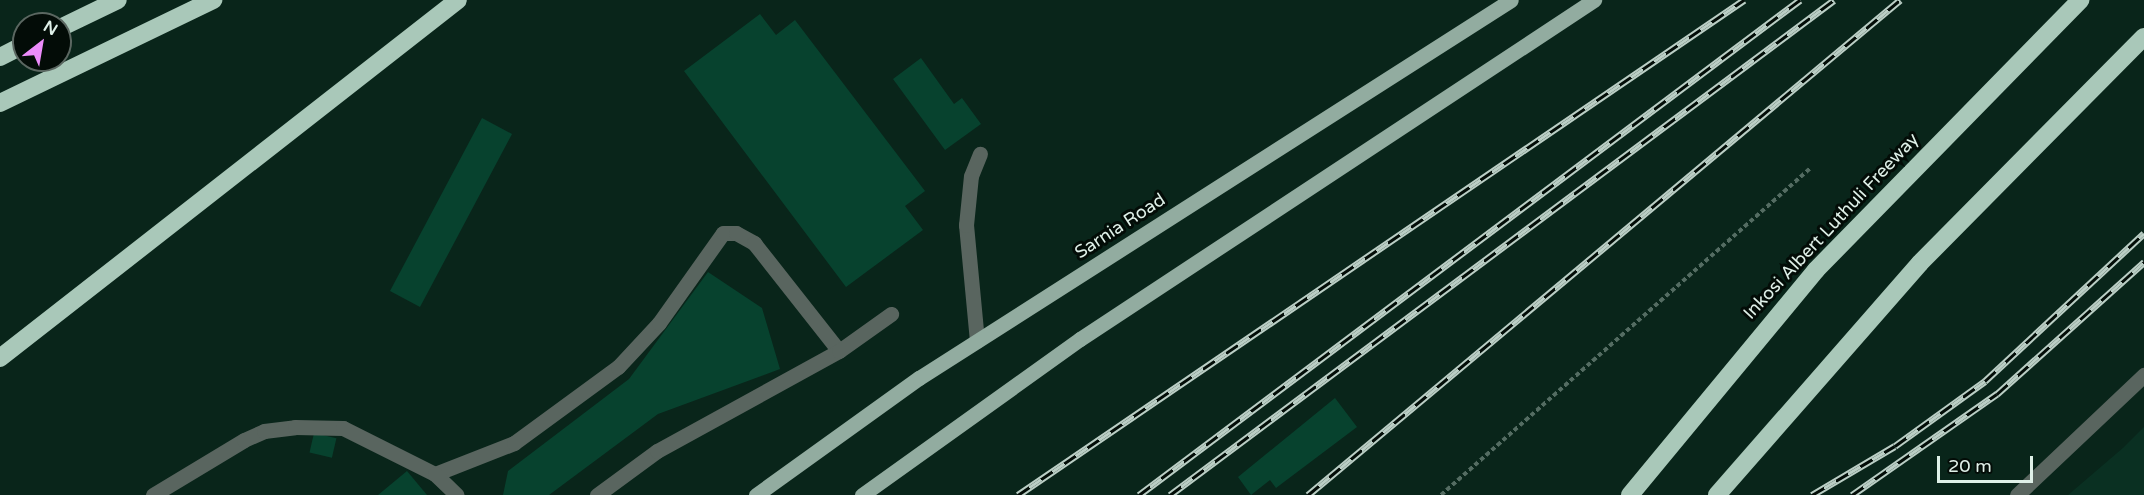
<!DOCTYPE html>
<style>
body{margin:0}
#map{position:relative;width:2144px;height:495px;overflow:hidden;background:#09251a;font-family:"Varela Round",sans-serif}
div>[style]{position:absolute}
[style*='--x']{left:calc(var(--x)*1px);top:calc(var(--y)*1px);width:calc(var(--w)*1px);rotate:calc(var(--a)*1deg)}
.built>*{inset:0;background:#0a3022}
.building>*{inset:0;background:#07422e;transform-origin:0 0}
.path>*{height:4px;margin-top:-2px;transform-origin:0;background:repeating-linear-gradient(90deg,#546c62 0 4.5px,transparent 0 7.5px)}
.minor>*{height:15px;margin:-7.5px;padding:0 7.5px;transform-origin:7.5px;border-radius:7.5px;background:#59655f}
.major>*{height:15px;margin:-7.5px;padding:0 7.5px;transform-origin:7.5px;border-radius:7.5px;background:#92aca0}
.highway>*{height:18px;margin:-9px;padding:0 9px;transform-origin:9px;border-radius:9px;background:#a9c8b9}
.rail>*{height:7px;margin-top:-3.5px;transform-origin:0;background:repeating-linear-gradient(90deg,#030c07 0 14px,#bbcec5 0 28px);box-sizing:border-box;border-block:2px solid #bbcec5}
span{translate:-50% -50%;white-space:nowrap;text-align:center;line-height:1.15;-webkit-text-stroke:6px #030c07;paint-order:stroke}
.street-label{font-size:18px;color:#dff0e8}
.north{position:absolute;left:12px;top:12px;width:60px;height:60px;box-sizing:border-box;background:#030c07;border:2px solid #5b6761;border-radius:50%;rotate:31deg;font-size:16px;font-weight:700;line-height:24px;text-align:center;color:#dff0e8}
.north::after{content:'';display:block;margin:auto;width:21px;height:27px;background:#ec8cfa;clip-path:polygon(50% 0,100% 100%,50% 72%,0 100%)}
.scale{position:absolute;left:1937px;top:456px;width:96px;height:27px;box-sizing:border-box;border:3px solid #dff0e8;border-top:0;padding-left:8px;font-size:18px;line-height:21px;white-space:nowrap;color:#dff0e8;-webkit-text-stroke:4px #030c07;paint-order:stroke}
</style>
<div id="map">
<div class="built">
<i style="clip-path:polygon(2144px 427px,2144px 495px,2068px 495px,2124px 447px)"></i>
</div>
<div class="building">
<i style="clip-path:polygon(760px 14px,776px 35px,795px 20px,925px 191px,905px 206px,923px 230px,846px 287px,684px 71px)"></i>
<i style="clip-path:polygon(921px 58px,954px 104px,962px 98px,981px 124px,945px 150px,893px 79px)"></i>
<i style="left:482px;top:118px;width:34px;height:196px;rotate:28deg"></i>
<i style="clip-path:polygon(708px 272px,762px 308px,780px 369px,658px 414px,549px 495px,503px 495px,508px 471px,629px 379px)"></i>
<i style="clip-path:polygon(1335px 398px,1357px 427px,1276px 488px,1270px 480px,1251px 495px,1238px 477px)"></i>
<i style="left:314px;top:433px;width:23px;height:20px;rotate:13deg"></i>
<i style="clip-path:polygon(407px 471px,427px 495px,378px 495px)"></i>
</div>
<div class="path">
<i style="--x:1441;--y:495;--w:493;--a:-41.5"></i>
</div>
<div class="minor">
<i style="--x:977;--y:341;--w:117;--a:-95.4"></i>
<i style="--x:966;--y:225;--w:49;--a:-84.2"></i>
<i style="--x:971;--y:176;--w:24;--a:-68"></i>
<i style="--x:435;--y:474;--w:85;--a:-21.4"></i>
<i style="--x:514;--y:443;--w:129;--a:-36.2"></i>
<i style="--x:618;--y:367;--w:60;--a:-47"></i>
<i style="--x:659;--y:323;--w:110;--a:-54.6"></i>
<i style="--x:723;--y:233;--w:13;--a:0"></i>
<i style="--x:736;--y:233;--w:21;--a:29"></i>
<i style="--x:754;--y:243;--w:137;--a:51.8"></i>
<i style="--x:153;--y:495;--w:106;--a:-31.1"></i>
<i style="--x:244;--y:440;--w:22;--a:-24"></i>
<i style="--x:264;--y:431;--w:31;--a:-7"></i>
<i style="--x:295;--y:427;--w:48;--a:1.2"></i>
<i style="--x:343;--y:428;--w:103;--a:26.6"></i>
<i style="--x:435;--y:474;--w:30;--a:44"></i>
<i style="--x:597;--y:495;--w:74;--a:-36.3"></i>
<i style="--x:657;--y:451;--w:208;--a:-28.8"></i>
<i style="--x:839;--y:351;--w:64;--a:-35.4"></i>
<i style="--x:2017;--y:495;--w:175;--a:-43.4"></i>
</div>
<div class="major">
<i style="--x:756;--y:495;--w:201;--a:-35.7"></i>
<i style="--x:919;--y:378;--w:702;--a:-32.56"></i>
<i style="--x:862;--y:495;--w:268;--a:-35.6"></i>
<i style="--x:1080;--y:339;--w:616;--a:-33.41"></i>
</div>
<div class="highway">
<i style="--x:60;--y:28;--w:64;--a:-25.8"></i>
<i style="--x:0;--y:57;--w:27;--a:-27"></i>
<i style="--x:0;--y:103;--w:237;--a:-25.8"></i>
<i style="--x:0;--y:358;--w:581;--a:-38.01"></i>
<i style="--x:1630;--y:495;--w:292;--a:-50.4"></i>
<i style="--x:1816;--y:270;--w:378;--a:-45.6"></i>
<i style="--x:1717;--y:495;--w:308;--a:-48.8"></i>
<i style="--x:1920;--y:263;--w:318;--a:-45.3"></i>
</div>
<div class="rail">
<i style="--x:1018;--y:495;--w:879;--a:-34.29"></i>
<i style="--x:1139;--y:495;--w:826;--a:-36.83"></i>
<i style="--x:1170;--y:495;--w:828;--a:-36.7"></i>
<i style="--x:1308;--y:495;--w:772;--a:-39.9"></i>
<i style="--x:1812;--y:495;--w:96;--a:-30.6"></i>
<i style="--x:1895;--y:446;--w:111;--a:-35.8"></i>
<i style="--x:1985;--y:381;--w:217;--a:-42.9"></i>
<i style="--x:1852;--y:495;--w:177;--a:-34.9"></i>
<i style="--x:1997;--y:394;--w:198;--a:-41.9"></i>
</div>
<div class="street-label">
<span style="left:1120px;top:226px;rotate:-33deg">Sarnia Road</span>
<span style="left:1831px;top:226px;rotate:-47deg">Inkosi Albert Luthuli Freeway</span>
</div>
<div class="north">N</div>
<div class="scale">20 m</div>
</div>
